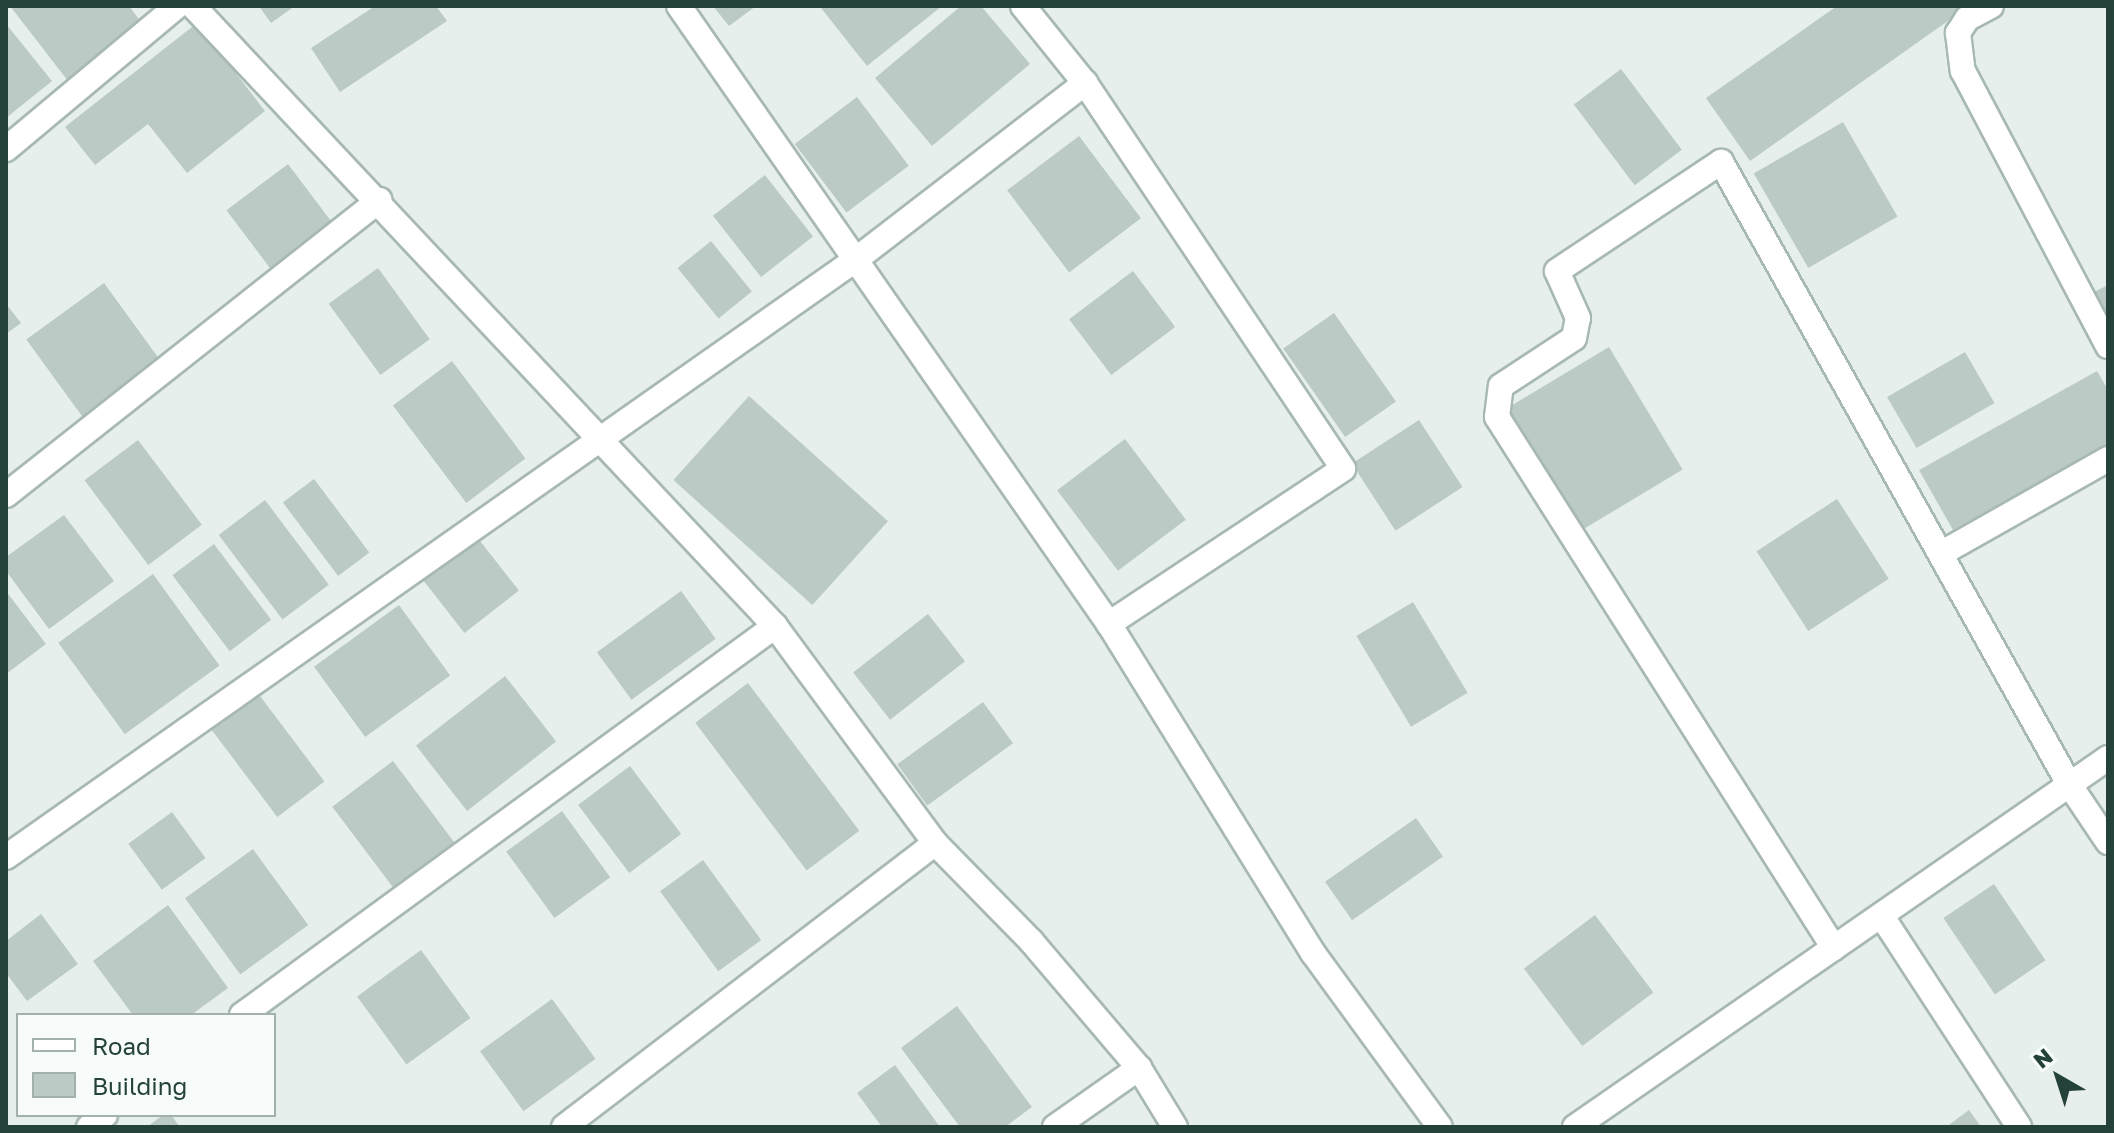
<!DOCTYPE html>
<style>
body{margin:0}
#map{position:relative;width:2114px;height:1133px;overflow:hidden;background:#e6efeb;font-family:"Golos Text",sans-serif}
div>[style]{position:absolute}
[style*='--x']{left:calc(var(--x)*1px);top:calc(var(--y)*1px);width:calc(var(--w)*1px);rotate:calc(var(--a)*1deg)}
.building>*{inset:0;background:#bbcac4;transform-origin:0 0}
.roads{filter:drop-shadow(2px 0 #a8b8b2) drop-shadow(-2px 0 #a8b8b2) drop-shadow(0 2px #a8b8b2) drop-shadow(0 -2px #a8b8b2)}
.street>*{height:24px;margin:-12px;padding:0 12px;transform-origin:12px;border-radius:12px;background:#fff}
span{translate:-50% -50%;white-space:nowrap;text-align:center;line-height:1.15;-webkit-text-stroke:8px #f7fbf9;paint-order:stroke}
.frame{position:absolute;inset:0;border:8px solid #24423a;pointer-events:none}
.legend{position:absolute;left:16px;top:1013px;width:260px;height:104px;box-sizing:border-box;background:#f7fbf9;border:2px solid #a3b1ad;margin:0;padding:10px 14px;list-style:none;font-size:24px;color:#24423a}
.legend li{display:flex;align-items:center;gap:16px;height:40px}
.legend b{width:40px;border:2px solid #a3b1ad}
.north{position:absolute;left:2018px;top:1037px;width:80px;height:80px;-webkit-text-stroke:6px #f7fbf9;paint-order:stroke;rotate:321deg;font-size:22px;font-weight:700;line-height:32px;text-align:center;color:#24423a}
.north::after{content:'';display:block;margin:auto;width:28px;height:36px;background:#24423a;clip-path:polygon(50% 0,100% 100%,50% 72%,0 100%)}
</style>
<div id="map">
<div class="building">
<i style="clip-path:polygon(10px 6px,129px 6px,142px 23px,68px 81px)"></i>
<i style="clip-path:polygon(259px 6px,295px 6px,271px 23px)"></i>
<i style="clip-path:polygon(375px 6px,436px 6px,447px 21px,340px 92px,311px 48px)"></i>
<i style="clip-path:polygon(713px 6px,756px 6px,729px 26px)"></i>
<i style="clip-path:polygon(942px 6px,867px 66px,821px 8px,823px 6px)"></i>
<i style="clip-path:polygon(961px 6px,981px 6px,1030px 64px,932px 146px,875px 78px)"></i>
<i style="clip-path:polygon(1837px 6px,1969px 6px,1750px 161px,1706px 98px)"></i>
<i style="clip-path:polygon(197px 23px,265px 111px,187px 173px,148px 124px,95px 165px,65px 127px)"></i>
<i style="clip-path:polygon(6px 24px,52px 81px,6px 118px)"></i>
<i style="left:1621px;top:69px;width:101px;height:59px;rotate:53deg"></i>
<i style="left:857px;top:97px;width:86px;height:78px;rotate:53deg"></i>
<i style="left:1843px;top:122px;width:109px;height:103px;rotate:60deg"></i>
<i style="left:1079px;top:136px;width:103px;height:90px;rotate:53deg"></i>
<i style="left:288px;top:164px;width:73px;height:77px;rotate:53deg"></i>
<i style="left:765px;top:175px;width:78px;height:66px;rotate:52deg"></i>
<i style="left:711px;top:241px;width:65px;height:43px;rotate:51deg"></i>
<i style="left:378px;top:268px;width:88px;height:61px;rotate:54deg"></i>
<i style="left:1133px;top:271px;width:70px;height:80px;rotate:53deg"></i>
<i style="left:104px;top:283px;width:98px;height:96px;rotate:54deg"></i>
<i style="clip-path:polygon(2108px 285px,2108px 330px,2090px 294px)"></i>
<i style="clip-path:polygon(6px 304px,21px 323px,6px 334px)"></i>
<i style="left:1334px;top:313px;width:108px;height:62px;rotate:55deg"></i>
<i style="left:1609px;top:347px;width:143px;height:119px;rotate:59deg"></i>
<i style="left:1965px;top:352px;width:59px;height:90px;rotate:60deg"></i>
<i style="left:452px;top:361px;width:122px;height:74px;rotate:53deg"></i>
<i style="clip-path:polygon(2097px 371px,2108px 390px,2108px 444px,1953px 530px,1919px 470px)"></i>
<i style="left:749px;top:396px;width:187px;height:113px;rotate:42deg"></i>
<i style="left:1419px;top:420px;width:80px;height:80px;rotate:57deg"></i>
<i style="left:1125px;top:439px;width:101px;height:85px;rotate:53deg"></i>
<i style="left:138px;top:440px;width:106px;height:67px;rotate:53deg"></i>
<i style="left:314px;top:479px;width:92px;height:39px;rotate:53deg"></i>
<i style="left:1837px;top:499px;width:95px;height:96px;rotate:57deg"></i>
<i style="left:265px;top:500px;width:106px;height:58px;rotate:53deg"></i>
<i style="clip-path:polygon(64px 515px,114px 581px,49px 629px,6px 571px,6px 557px)"></i>
<i style="left:477px;top:537px;width:68px;height:69px;rotate:52deg"></i>
<i style="left:214px;top:544px;width:95px;height:52px;rotate:53deg"></i>
<i style="left:153px;top:574px;width:113px;height:117px;rotate:54deg"></i>
<i style="clip-path:polygon(6px 591px,46px 644px,6px 674px)"></i>
<i style="left:681px;top:591px;width:59px;height:104px;rotate:54deg"></i>
<i style="left:1413px;top:602px;width:106px;height:66px;rotate:59deg"></i>
<i style="left:399px;top:605px;width:87px;height:105px;rotate:54deg"></i>
<i style="left:928px;top:614px;width:60px;height:95px;rotate:52deg"></i>
<i style="left:505px;top:676px;width:83px;height:113px;rotate:52deg"></i>
<i style="left:748px;top:683px;width:185px;height:66px;rotate:53deg"></i>
<i style="left:254px;top:688px;width:117px;height:59px;rotate:53deg"></i>
<i style="left:983px;top:702px;width:51px;height:106px;rotate:54deg"></i>
<i style="left:393px;top:761px;width:102px;height:76px;rotate:53deg"></i>
<i style="left:630px;top:766px;width:85px;height:65px;rotate:53deg"></i>
<i style="left:562px;top:811px;width:82px;height:69px;rotate:54deg"></i>
<i style="left:172px;top:812px;width:57px;height:54px;rotate:54deg"></i>
<i style="left:1416px;top:818px;width:47px;height:111px;rotate:55deg"></i>
<i style="left:253px;top:849px;width:94px;height:84px;rotate:54deg"></i>
<i style="left:703px;top:860px;width:99px;height:53px;rotate:54deg"></i>
<i style="left:1994px;top:884px;width:92px;height:61px;rotate:56deg"></i>
<i style="clip-path:polygon(168px 905px,228px 988px,191px 1015px,133px 1015px,93px 961px)"></i>
<i style="clip-path:polygon(41px 914px,78px 964px,27px 1001px,6px 973px,6px 941px)"></i>
<i style="left:1595px;top:915px;width:97px;height:89px;rotate:53deg"></i>
<i style="left:421px;top:950px;width:84px;height:79px;rotate:54deg"></i>
<i style="left:552px;top:999px;width:74px;height:89px;rotate:54deg"></i>
<i style="clip-path:polygon(957px 1006px,1032px 1107px,1005px 1127px,960px 1127px,901px 1048px)"></i>
<i style="clip-path:polygon(895px 1065px,940px 1127px,882px 1127px,857px 1093px)"></i>
<i style="clip-path:polygon(1969px 1110px,1981px 1127px,1946px 1127px)"></i>
<i style="clip-path:polygon(163px 1115px,171px 1115px,180px 1127px,147px 1127px)"></i>
</div>
<div class="roads">
<div class="street">
<i style="--x:193;--y:6;--w:850;--a:46.81"></i>
<i style="--x:775;--y:626;--w:270;--a:53.6"></i>
<i style="--x:935;--y:843;--w:137;--a:45.6"></i>
<i style="--x:1031;--y:941;--w:167;--a:49.6"></i>
<i style="--x:1139;--y:1068;--w:69;--a:58.6"></i>
<i style="--x:679;--y:6;--w:753;--a:55.17"></i>
<i style="--x:1109;--y:624;--w:387;--a:58.2"></i>
<i style="--x:1313;--y:953;--w:215;--a:53.9"></i>
<i style="--x:1023;--y:6;--w:99;--a:51.2"></i>
<i style="--x:1085;--y:83;--w:464;--a:56.2"></i>
<i style="--x:1343;--y:469;--w:281;--a:146.5"></i>
<i style="--x:1991;--y:6;--w:27;--a:152"></i>
<i style="--x:1967;--y:19;--w:17;--a:123"></i>
<i style="--x:1958;--y:33;--w:38;--a:83"></i>
<i style="--x:1963;--y:71;--w:311;--a:62.2"></i>
<i style="--x:6;--y:149;--w:223;--a:-39.9"></i>
<i style="--x:6;--y:495;--w:476;--a:-38.3"></i>
<i style="--x:1942;--y:553;--w:191;--a:-29.5"></i>
<i style="--x:6;--y:857;--w:1041;--a:-35.11"></i>
<i style="--x:858;--y:258;--w:287;--a:-37.6"></i>
<i style="--x:1883;--y:918;--w:249;--a:56.9"></i>
<i style="--x:1834;--y:948;--w:629;--a:-122.4"></i>
<i style="--x:1497;--y:417;--w:31;--a:-83"></i>
<i style="--x:1501;--y:386;--w:87;--a:-33.3"></i>
<i style="--x:1574;--y:338;--w:20;--a:-79"></i>
<i style="--x:1578;--y:318;--w:51;--a:-114.1"></i>
<i style="--x:1557;--y:271;--w:197;--a:-33.6"></i>
<i style="--x:1721;--y:162;--w:713;--a:60.77"></i>
<i style="--x:2069;--y:784;--w:70;--a:56.1"></i>
<i style="--x:242;--y:1015;--w:660;--a:-36.12"></i>
<i style="--x:89;--y:1127;--w:20;--a:-37"></i>
<i style="--x:564;--y:1127;--w:467;--a:-37.4"></i>
<i style="--x:1055;--y:1127;--w:103;--a:-35.1"></i>
<i style="--x:1575;--y:1127;--w:648;--a:-34.7"></i>
</div>
</div>
<div class="frame"></div>
<ul class="legend">
<li><b style="height:10px;background:#fff"></b>Road</li>
<li><b style="height:22px;background:#bbcac4"></b>Building</li>
</ul>
<div class="north">N</div>
</div>
